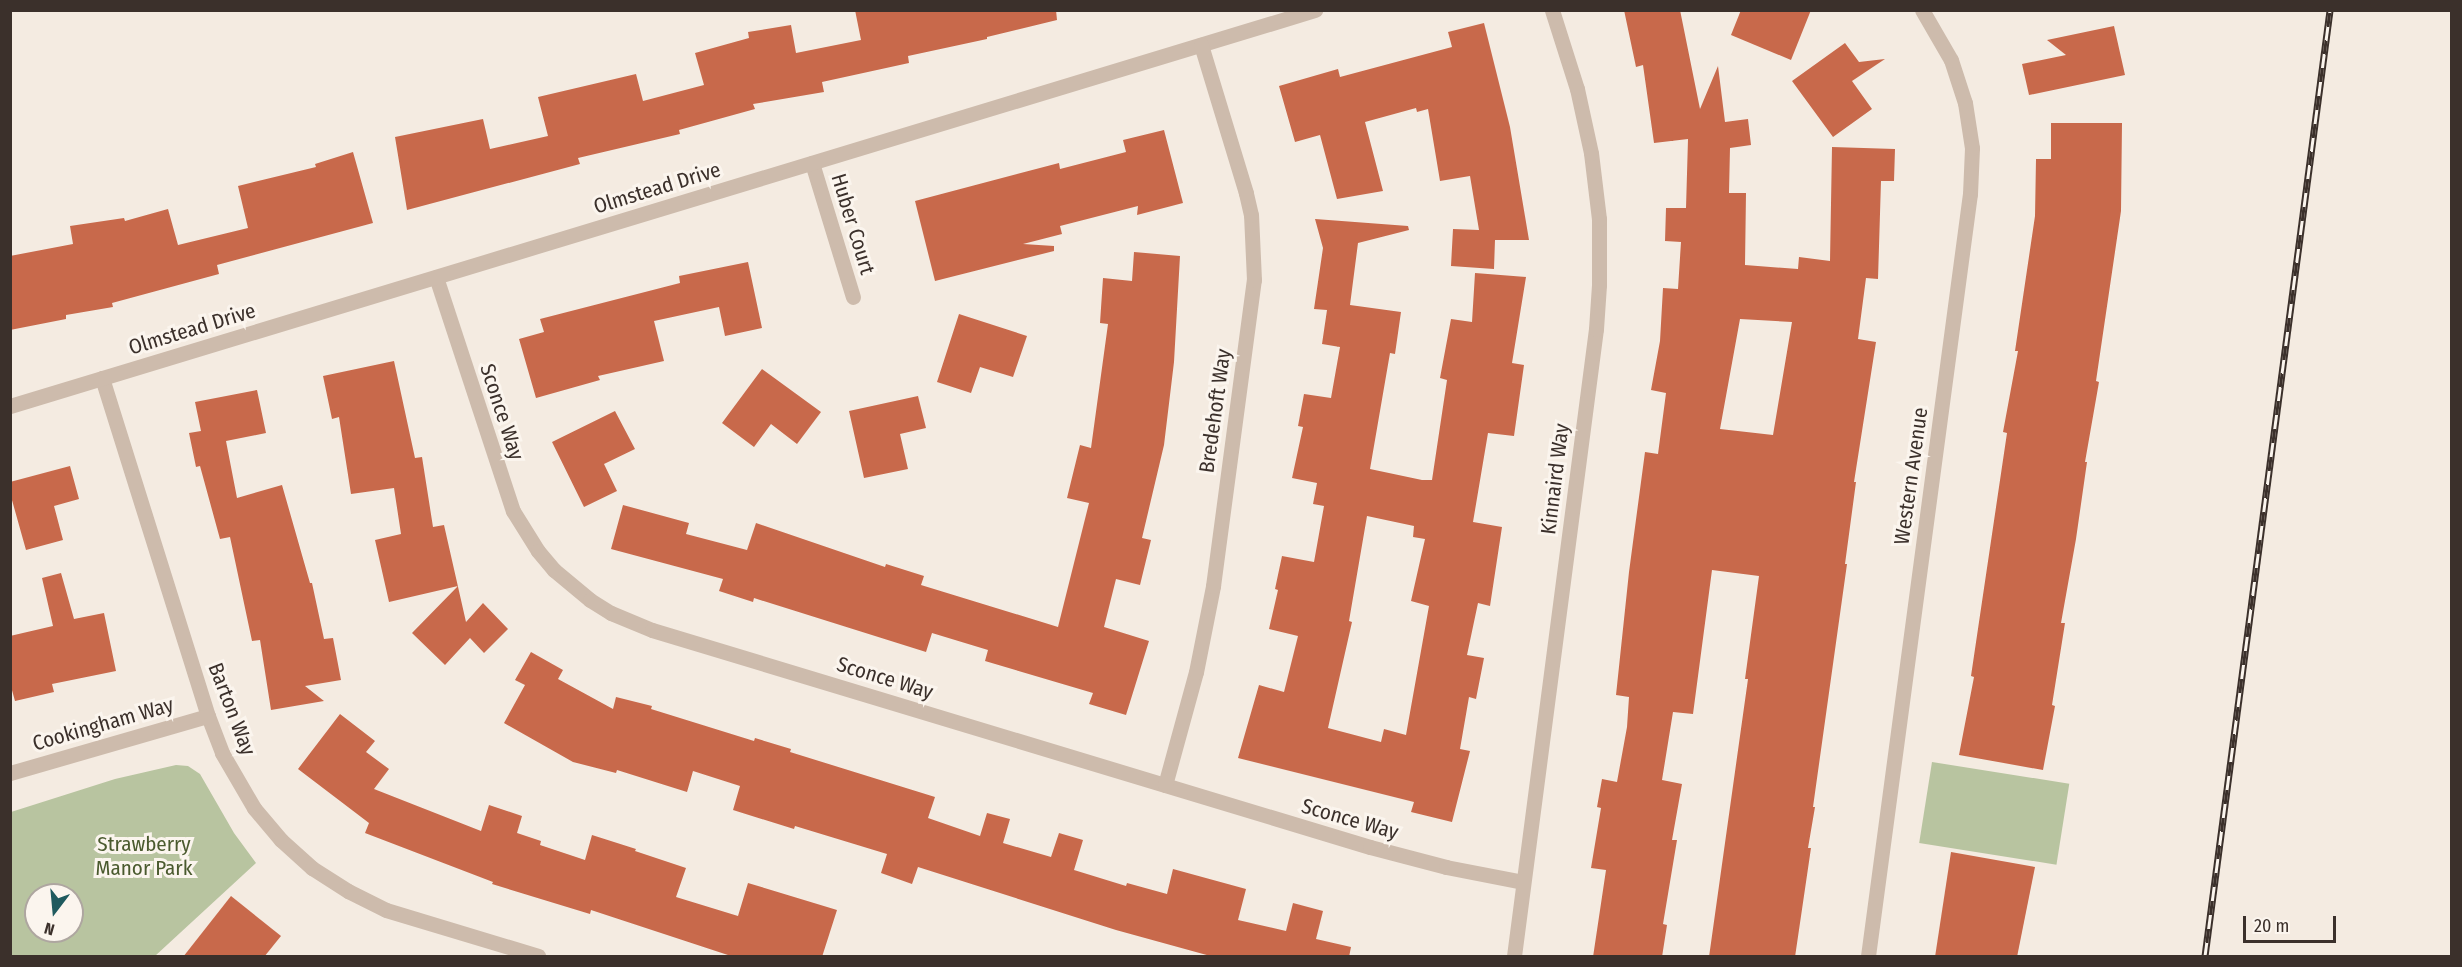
<!DOCTYPE html>
<style>
body{margin:0}
#map{position:relative;width:2462px;height:967px;overflow:hidden;background:#f4ebe1;font-family:"Fira Sans Condensed",sans-serif}
div>[style]{position:absolute}
[style*='--x']{left:calc(var(--x)*1px);top:calc(var(--y)*1px);width:calc(var(--w)*1px);rotate:calc(var(--a)*1deg)}
.green>*{inset:0;background:#b8c4a0;transform-origin:0 0}
.building>*{inset:0;background:#c8694b}
.minor>*{height:15px;margin:-7.5px;padding:0 7.5px;transform-origin:7.5px;border-radius:7.5px;background:#cdbbac}
.rail>*{height:7px;margin-top:-3.5px;transform-origin:0;background:repeating-linear-gradient(90deg,#fbf5ee 0 14px,#3b302b 0 28px);box-sizing:border-box;border-block:2px solid #3b302b}
span{translate:-50% -50%;white-space:nowrap;text-align:center;line-height:1.15;-webkit-text-stroke:6px #fbf5ee;paint-order:stroke}
.street-label{font-size:21px;color:#3b302b}
.park-label{font-size:21px;color:#4a5a2e}
.frame{position:absolute;inset:0;border:12px solid #3b302b;pointer-events:none}
.north{position:absolute;left:24px;top:883px;width:60px;height:60px;box-sizing:border-box;background:#fbf5ee;border:2px solid #aea6a0;border-radius:50%;rotate:196deg;font-size:16px;font-weight:700;line-height:24px;text-align:center;color:#3b302b}
.north::after{content:'';display:block;margin:auto;width:21px;height:27px;background:#1f5a5e;clip-path:polygon(50% 0,100% 100%,50% 72%,0 100%)}
.scale{position:absolute;left:2243px;top:916px;width:93px;height:27px;box-sizing:border-box;border:3px solid #3b302b;border-top:0;padding-left:8px;font-size:18px;line-height:21px;white-space:nowrap;color:#3b302b;-webkit-text-stroke:4px #fbf5ee;paint-order:stroke}
</style>
<div id="map">
<div class="green">
<i style="left:1932px;top:762px;width:139px;height:82px;rotate:9deg"></i>
<i style="clip-path:polygon(evenodd,176px 765px,188px 766px,200px 774px,234px 833px,256px 863px,155px 956px,11px 956px,11px 812px,115px 779px,176px 765px,36px 895px,72px 895px,72px 931px,36px 931px,36px 895px)"></i>
</div>
<div class="building">
<i style="clip-path:polygon(855px 10px,1056px 10px,1057px 20px,987px 37px,987px 39px,908px 56px,909px 63px,822px 82px,824px 92px,753px 104px,755px 109px,679px 130px,680px 134px,578px 158px,580px 164px,407px 210px,395px 137px,483px 119px,490px 149px,548px 136px,538px 97px,636px 74px,643px 101px,704px 85px,695px 53px,749px 38px,748px 32px,791px 25px,796px 53px,861px 40px)"></i>
<i style="clip-path:polygon(evenodd,1624px 10px,1680px 10px,1700px 109px,1718px 66px,1725px 122px,1748px 119px,1751px 145px,1730px 148px,1729px 193px,1746px 193px,1745px 265px,1798px 269px,1799px 257px,1830px 261px,1832px 147px,1895px 149px,1894px 181px,1881px 181px,1878px 279px,1866px 278px,1858px 339px,1876px 342px,1854px 482px,1856px 482px,1845px 564px,1847px 564px,1813px 807px,1815px 807px,1808px 848px,1811px 848px,1795px 957px,1709px 957px,1748px 679px,1745px 679px,1759px 576px,1712px 570px,1693px 714px,1673px 712px,1662px 780px,1682px 784px,1672px 840px,1677px 840px,1663px 924px,1667px 925px,1662px 957px,1593px 957px,1606px 870px,1591px 868px,1601px 808px,1597px 807px,1602px 779px,1617px 782px,1627px 727px,1629px 697px,1616px 695px,1629px 572px,1645px 452px,1658px 454px,1666px 393px,1651px 390px,1660px 341px,1663px 288px,1678px 289px,1681px 242px,1665px 241px,1666px 208px,1686px 208px,1688px 139px,1654px 143px,1643px 65px,1636px 67px,1624px 10px,1740px 319px,1792px 322px,1773px 435px,1720px 429px,1740px 319px)"></i>
<i style="clip-path:polygon(1741px 10px,1811px 10px,1791px 60px,1731px 35px)"></i>
<i style="clip-path:polygon(1484px 23px,1510px 127px,1529px 240px,1495px 240px,1494px 269px,1451px 266px,1453px 229px,1479px 230px,1470px 176px,1440px 181px,1428px 109px,1417px 112px,1416px 108px,1365px 122px,1383px 191px,1337px 199px,1320px 135px,1295px 142px,1279px 86px,1338px 69px,1340px 77px,1452px 47px,1448px 32px)"></i>
<i style="clip-path:polygon(2114px 26px,2125px 75px,2029px 95px,2022px 64px,2066px 55px,2047px 40px)"></i>
<i style="clip-path:polygon(1845px 43px,1859px 62px,1885px 59px,1852px 81px,1872px 109px,1833px 137px,1792px 81px)"></i>
<i style="clip-path:polygon(2051px 123px,2122px 123px,2121px 211px,2096px 381px,2099px 382px,2085px 462px,2087px 462px,2076px 539px,2061px 623px,2065px 623px,2052px 705px,2055px 706px,2043px 770px,1959px 755px,1974px 677px,1971px 676px,2007px 433px,2003px 432px,2018px 351px,2015px 351px,2035px 216px,2036px 159px,2051px 159px)"></i>
<i style="clip-path:polygon(1164px 130px,1183px 203px,1137px 215px,1138px 206px,1060px 226px,1062px 234px,1023px 244px,1054px 246px,1054px 251px,935px 281px,915px 201px,1059px 163px,1060px 169px,1126px 152px,1123px 140px)"></i>
<i style="clip-path:polygon(353px 152px,373px 223px,217px 265px,219px 274px,112px 303px,113px 307px,66px 315px,66px 319px,10px 330px,10px 256px,73px 244px,70px 226px,124px 218px,125px 221px,168px 209px,178px 245px,248px 228px,238px 186px,316px 167px,315px 164px)"></i>
<i style="clip-path:polygon(evenodd,1315px 219px,1408px 226px,1409px 230px,1358px 243px,1350px 305px,1401px 312px,1395px 354px,1390px 353px,1370px 469px,1422px 480px,1432px 480px,1447px 380px,1440px 378px,1451px 319px,1472px 322px,1475px 273px,1526px 277px,1512px 363px,1524px 365px,1514px 436px,1488px 433px,1473px 522px,1502px 527px,1490px 606px,1478px 603px,1467px 655px,1484px 658px,1476px 699px,1469px 697px,1460px 749px,1470px 751px,1452px 822px,1411px 812px,1414px 802px,1238px 758px,1259px 685px,1284px 692px,1298px 636px,1269px 629px,1278px 590px,1275px 589px,1282px 556px,1314px 562px,1324px 506px,1313px 504px,1317px 483px,1292px 478px,1303px 427px,1298px 426px,1304px 394px,1331px 398px,1340px 347px,1322px 344px,1327px 310px,1314px 309px,1323px 248px,1315px 219px,1367px 516px,1414px 526px,1413px 537px,1425px 539px,1411px 601px,1429px 606px,1406px 735px,1384px 729px,1381px 742px,1328px 728px,1352px 622px,1349px 621px,1367px 516px)"></i>
<i style="clip-path:polygon(1134px 252px,1180px 256px,1174px 362px,1164px 445px,1142px 538px,1151px 540px,1140px 585px,1116px 579px,1104px 627px,1149px 641px,1126px 715px,1089px 704px,1093px 693px,985px 661px,988px 650px,932px 633px,926px 652px,754px 598px,753px 602px,719px 591px,723px 579px,611px 549px,623px 505px,689px 523px,686px 534px,747px 550px,756px 523px,885px 567px,886px 564px,924px 576px,921px 585px,1058px 627px,1089px 503px,1067px 498px,1080px 445px,1091px 448px,1108px 324px,1100px 323px,1103px 278px,1132px 281px)"></i>
<i style="clip-path:polygon(748px 262px,762px 328px,725px 336px,719px 307px,654px 321px,664px 361px,598px 376px,600px 380px,536px 398px,519px 339px,544px 332px,540px 319px,680px 283px,679px 276px)"></i>
<i style="clip-path:polygon(959px 314px,1027px 336px,1013px 377px,980px 367px,971px 393px,937px 382px)"></i>
<i style="clip-path:polygon(394px 361px,415px 458px,422px 457px,433px 527px,444px 525px,466px 622px,483px 603px,508px 629px,484px 653px,470px 638px,445px 665px,412px 633px,458px 586px,389px 602px,375px 540px,401px 534px,394px 488px,351px 494px,339px 417px,332px 419px,323px 376px)"></i>
<i style="clip-path:polygon(762px 369px,821px 412px,797px 444px,771px 424px,754px 447px,722px 423px)"></i>
<i style="clip-path:polygon(257px 390px,266px 433px,226px 441px,237px 498px,282px 485px,310px 583px,312px 583px,324px 639px,333px 638px,341px 680px,305px 686px,324px 701px,271px 710px,260px 640px,252px 641px,230px 537px,220px 539px,200px 466px,196px 467px,189px 433px,201px 431px,195px 402px)"></i>
<i style="clip-path:polygon(918px 396px,926px 428px,900px 434px,908px 469px,864px 478px,849px 411px)"></i>
<i style="clip-path:polygon(615px 411px,635px 449px,604px 464px,617px 491px,584px 507px,552px 442px)"></i>
<i style="clip-path:polygon(70px 466px,79px 499px,54px 506px,63px 540px,26px 550px,10px 493px,10px 482px)"></i>
<i style="clip-path:polygon(61px 573px,74px 619px,104px 613px,116px 671px,52px 684px,54px 692px,15px 701px,10px 683px,10px 636px,53px 626px,42px 578px)"></i>
<i style="clip-path:polygon(531px 652px,563px 670px,558px 679px,613px 709px,616px 697px,652px 706px,651px 709px,754px 741px,755px 738px,791px 749px,790px 752px,935px 797px,928px 818px,980px 836px,987px 813px,1010px 819px,1003px 843px,1051px 857px,1059px 833px,1083px 840px,1074px 870px,1126px 886px,1127px 883px,1167px 894px,1173px 869px,1246px 889px,1238px 920px,1286px 931px,1293px 903px,1323px 911px,1316px 939px,1351px 947px,1349px 957px,1214px 957px,1116px 930px,918px 867px,912px 884px,881px 873px,887px 854px,795px 826px,794px 829px,733px 810px,740px 786px,693px 771px,687px 792px,617px 770px,616px 773px,573px 762px,504px 723px,525px 685px,515px 680px)"></i>
<i style="clip-path:polygon(340px 714px,375px 741px,366px 752px,389px 769px,374px 789px,481px 831px,489px 805px,522px 816px,517px 833px,541px 841px,540px 845px,585px 860px,592px 835px,636px 849px,635px 851px,686px 868px,676px 897px,738px 916px,748px 883px,837px 910px,822px 957px,734px 957px,591px 910px,590px 914px,492px 884px,493px 882px,365px 833px,369px 823px,298px 769px)"></i>
<i style="clip-path:polygon(1951px 852px,2035px 867px,2017px 957px,1935px 957px)"></i>
<i style="clip-path:polygon(231px 896px,281px 936px,264px 957px,183px 957px)"></i>
</div>
<div class="minor">
<i style="--x:812;--y:163;--w:140;--a:73"></i>
<i style="--x:436;--y:277;--w:246;--a:71.8"></i>
<i style="--x:513;--y:511;--w:47;--a:58"></i>
<i style="--x:538;--y:551;--w:25;--a:50"></i>
<i style="--x:554;--y:570;--w:47;--a:39.8"></i>
<i style="--x:590;--y:600;--w:25;--a:32"></i>
<i style="--x:611;--y:613;--w:44;--a:22.5"></i>
<i style="--x:652;--y:630;--w:750;--a:16.82"></i>
<i style="--x:1370;--y:847;--w:79;--a:14.7"></i>
<i style="--x:1446;--y:867;--w:78;--a:11"></i>
<i style="--x:102;--y:378;--w:354;--a:72.6"></i>
<i style="--x:208;--y:716;--w:40;--a:69"></i>
<i style="--x:222;--y:753;--w:64;--a:59.8"></i>
<i style="--x:254;--y:808;--w:42;--a:49.8"></i>
<i style="--x:281;--y:840;--w:42;--a:42.1"></i>
<i style="--x:312;--y:868;--w:43;--a:32.6"></i>
<i style="--x:348;--y:891;--w:42;--a:26.6"></i>
<i style="--x:386;--y:910;--w:159;--a:16.8"></i>
<i style="--x:10;--y:406;--w:1364;--a:-16.88"></i>
<i style="--x:10;--y:773;--w:206;--a:-16.1"></i>
<i style="--x:1165;--y:785;--w:117;--a:-74.7"></i>
<i style="--x:1196;--y:672;--w:88;--a:-78.8"></i>
<i style="--x:1213;--y:586;--w:309;--a:-82.4"></i>
<i style="--x:1254;--y:280;--w:65;--a:-92.6"></i>
<i style="--x:1251;--y:215;--w:23;--a:-103"></i>
<i style="--x:1246;--y:193;--w:155;--a:-106.9"></i>
<i style="--x:1514;--y:956;--w:632;--a:-82.55"></i>
<i style="--x:1596;--y:329;--w:44;--a:-86.1"></i>
<i style="--x:1599;--y:285;--w:66;--a:-90"></i>
<i style="--x:1599;--y:219;--w:66;--a:-96.9"></i>
<i style="--x:1591;--y:153;--w:66;--a:-102.3"></i>
<i style="--x:1577;--y:89;--w:83;--a:-107.6"></i>
<i style="--x:1868;--y:956;--w:769;--a:-82.38"></i>
<i style="--x:1970;--y:194;--w:46;--a:-87.5"></i>
<i style="--x:1972;--y:148;--w:46;--a:-98.8"></i>
<i style="--x:1965;--y:103;--w:45;--a:-108"></i>
<i style="--x:1951;--y:60;--w:58;--a:-120.1"></i>
</div>
<div class="rail">
<i style="--x:2205;--y:956;--w:954;--a:-82.47"></i>
</div>
<div class="street-label">
<span style="left:657px;top:188px;rotate:-17deg">Olmstead Drive</span>
<span style="left:853px;top:224px;rotate:73deg">Huber Court</span>
<span style="left:192px;top:329px;rotate:-17deg">Olmstead Drive</span>
<span style="left:1215px;top:411px;rotate:-82deg">Bredehoft Way</span>
<span style="left:502px;top:412px;rotate:72deg">Sconce Way</span>
<span style="left:1911px;top:476px;rotate:-82deg">Western Avenue</span>
<span style="left:1555px;top:479px;rotate:-83deg">Kinnaird Way</span>
<span style="left:885px;top:678px;rotate:17deg">Sconce Way</span>
<span style="left:232px;top:709px;rotate:69deg">Barton Way</span>
<span style="left:103px;top:724px;rotate:-16deg">Cookingham Way</span>
<span style="left:1350px;top:819px;rotate:16deg">Sconce Way</span>
</div>
<div class="park-label">
<span style="left:144px;top:856px">Strawberry<br>Manor Park</span>
</div>
<div class="frame"></div>
<div class="north">N</div>
<div class="scale">20 m</div>
</div>
